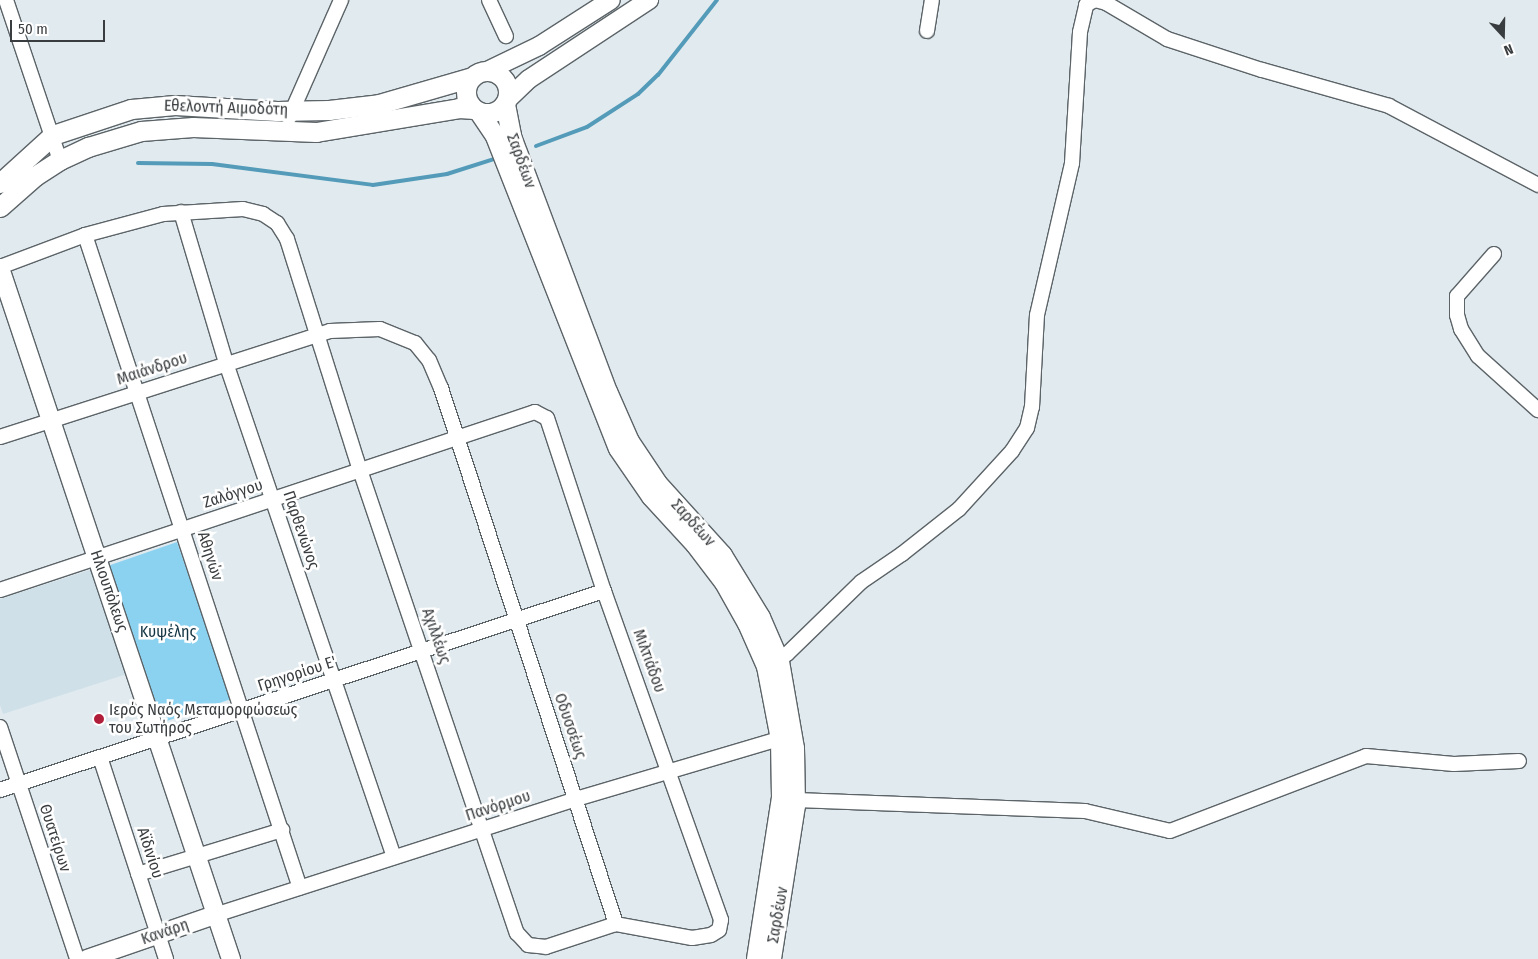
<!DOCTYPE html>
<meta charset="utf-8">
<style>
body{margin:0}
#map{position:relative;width:1538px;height:959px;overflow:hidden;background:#e1eaef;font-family:"Fira Sans Condensed",sans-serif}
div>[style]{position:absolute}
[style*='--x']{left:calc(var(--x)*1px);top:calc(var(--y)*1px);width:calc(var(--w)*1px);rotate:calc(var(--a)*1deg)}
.built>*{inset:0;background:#cfe0e8}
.green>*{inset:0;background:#8bd2f1;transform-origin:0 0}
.stream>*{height:4px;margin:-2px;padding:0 2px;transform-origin:2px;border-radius:2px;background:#539bb9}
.roads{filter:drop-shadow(1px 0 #5c6468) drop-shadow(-1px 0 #5c6468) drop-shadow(0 1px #5c6468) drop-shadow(0 -1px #5c6468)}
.minor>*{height:14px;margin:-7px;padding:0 7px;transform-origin:7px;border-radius:7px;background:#fff}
.tertiary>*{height:18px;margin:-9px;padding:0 9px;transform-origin:9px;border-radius:9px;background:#fff}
.secondary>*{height:19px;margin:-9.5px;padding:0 9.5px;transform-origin:9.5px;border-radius:9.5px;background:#fff}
.secondary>.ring{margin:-9.5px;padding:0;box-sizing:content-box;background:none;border:19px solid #fff;border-radius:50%}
.dots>*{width:14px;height:14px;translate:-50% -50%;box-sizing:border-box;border:2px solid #fff;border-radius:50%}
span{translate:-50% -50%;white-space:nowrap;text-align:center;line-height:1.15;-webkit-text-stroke:5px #fff;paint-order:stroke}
.street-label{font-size:16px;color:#393d3f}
.park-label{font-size:16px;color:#133543}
.poi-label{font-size:16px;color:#393d3f}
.left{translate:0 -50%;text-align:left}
.north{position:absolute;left:1478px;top:10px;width:50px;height:50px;-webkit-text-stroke:4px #fff;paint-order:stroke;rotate:159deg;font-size:14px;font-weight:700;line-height:20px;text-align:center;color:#393d3f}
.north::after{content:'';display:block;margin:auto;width:18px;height:22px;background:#393d3f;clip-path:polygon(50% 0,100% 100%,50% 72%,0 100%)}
.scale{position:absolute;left:10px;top:20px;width:95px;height:22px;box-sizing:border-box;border:2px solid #393d3f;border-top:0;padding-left:6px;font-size:15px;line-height:18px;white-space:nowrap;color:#393d3f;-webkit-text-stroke:4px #fff;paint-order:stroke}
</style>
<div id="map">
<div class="built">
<i style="clip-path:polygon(93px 569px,127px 674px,3px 714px,0 705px,0 599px)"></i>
</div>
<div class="green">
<i style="left:177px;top:542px;width:166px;height:75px;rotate:71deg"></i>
</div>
<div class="stream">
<i style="--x:536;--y:146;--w:54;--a:-20.4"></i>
<i style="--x:587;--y:127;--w:61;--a:-32.9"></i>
<i style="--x:638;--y:94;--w:28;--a:-44"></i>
<i style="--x:658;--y:75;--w:95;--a:-51.8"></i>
<i style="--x:138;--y:163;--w:74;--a:0.8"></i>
<i style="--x:212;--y:164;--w:162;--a:7.4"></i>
<i style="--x:373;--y:185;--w:75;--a:-8.5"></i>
<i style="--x:447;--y:174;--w:49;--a:-17.7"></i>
</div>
<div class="roads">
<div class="minor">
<i style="--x:6;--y:0;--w:169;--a:71.4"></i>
<i style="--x:489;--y:0;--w:40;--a:65"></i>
<i style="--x:927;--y:31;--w:31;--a:-81"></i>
<i style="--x:289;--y:118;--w:129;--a:-66.2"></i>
<i style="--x:181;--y:212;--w:158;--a:73.4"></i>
<i style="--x:226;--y:363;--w:522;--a:71.22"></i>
<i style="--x:85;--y:235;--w:687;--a:71.78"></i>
<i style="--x:1494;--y:254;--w:56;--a:131.4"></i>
<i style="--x:1457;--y:296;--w:19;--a:90"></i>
<i style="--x:1457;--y:315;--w:15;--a:74"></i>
<i style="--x:1461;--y:329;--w:32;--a:58"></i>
<i style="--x:1478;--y:356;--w:81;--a:42"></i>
<i style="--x:0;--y:267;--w:91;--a:-20.6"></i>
<i style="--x:85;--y:235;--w:81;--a:-15.1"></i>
<i style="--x:163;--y:214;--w:80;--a:-3.6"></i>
<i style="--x:243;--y:209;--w:21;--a:14"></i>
<i style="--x:263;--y:214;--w:17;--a:33"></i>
<i style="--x:277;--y:223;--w:19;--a:58"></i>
<i style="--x:287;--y:239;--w:242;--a:72.5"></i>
<i style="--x:360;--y:470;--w:489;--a:71.3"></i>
<i style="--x:517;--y:933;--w:16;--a:47"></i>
<i style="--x:528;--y:945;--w:18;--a:6"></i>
<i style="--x:546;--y:947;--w:74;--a:-18.2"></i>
<i style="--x:0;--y:437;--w:347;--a:-17.8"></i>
<i style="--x:330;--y:331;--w:50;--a:-2.3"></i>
<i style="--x:380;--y:329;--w:38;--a:22"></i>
<i style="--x:415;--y:343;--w:22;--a:51"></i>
<i style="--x:429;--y:360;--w:30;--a:67"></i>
<i style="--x:441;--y:388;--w:564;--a:71.92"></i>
<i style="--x:0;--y:590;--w:564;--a:-18.4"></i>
<i style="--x:535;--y:412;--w:13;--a:27"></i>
<i style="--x:547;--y:418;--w:182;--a:71.8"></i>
<i style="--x:604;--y:591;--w:349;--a:70.4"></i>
<i style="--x:721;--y:920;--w:10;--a:101"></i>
<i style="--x:719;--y:930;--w:9;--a:148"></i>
<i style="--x:711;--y:935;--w:19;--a:171"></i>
<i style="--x:692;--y:938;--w:77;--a:-169.6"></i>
<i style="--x:771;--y:664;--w:19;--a:-32"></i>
<i style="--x:787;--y:654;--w:103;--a:-44.2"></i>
<i style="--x:861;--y:582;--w:50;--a:-34.3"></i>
<i style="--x:902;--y:554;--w:73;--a:-38.3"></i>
<i style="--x:959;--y:509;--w:79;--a:-47.6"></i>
<i style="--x:1012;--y:451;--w:27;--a:-57"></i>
<i style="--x:1027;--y:428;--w:22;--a:-77"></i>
<i style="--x:1032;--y:407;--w:92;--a:-86.9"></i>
<i style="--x:1037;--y:315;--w:156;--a:-77"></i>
<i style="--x:1072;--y:163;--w:131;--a:-86.5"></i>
<i style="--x:1080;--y:32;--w:28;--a:-77"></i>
<i style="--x:1086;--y:5;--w:10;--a:-29"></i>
<i style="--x:1095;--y:0;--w:11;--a:15"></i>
<i style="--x:1106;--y:3;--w:71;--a:30.5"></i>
<i style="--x:1167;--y:39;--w:100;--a:18.1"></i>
<i style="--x:1262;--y:70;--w:132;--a:15.8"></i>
<i style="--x:1389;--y:106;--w:169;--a:27.9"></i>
<i style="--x:0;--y:727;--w:244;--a:71.6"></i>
<i style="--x:100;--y:757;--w:213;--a:71.9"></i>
<i style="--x:0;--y:790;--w:636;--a:-18.24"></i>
<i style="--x:796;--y:800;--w:289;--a:2.2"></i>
<i style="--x:1085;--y:811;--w:87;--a:13.2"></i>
<i style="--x:1170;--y:831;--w:210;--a:-20.9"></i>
<i style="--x:1366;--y:756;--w:88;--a:5.2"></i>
<i style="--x:1454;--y:764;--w:65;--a:-2.6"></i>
<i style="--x:138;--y:874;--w:151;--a:-17"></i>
<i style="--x:215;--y:915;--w:379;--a:-17.8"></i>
<i style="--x:576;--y:799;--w:222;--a:-16.5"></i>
</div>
<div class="tertiary">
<i style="--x:487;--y:71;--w:58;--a:-25.7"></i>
<i style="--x:539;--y:46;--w:85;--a:-32.6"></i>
<i style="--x:507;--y:100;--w:30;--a:-44"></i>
<i style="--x:529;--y:79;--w:144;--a:-33.4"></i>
<i style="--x:0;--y:268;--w:729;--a:71.52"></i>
<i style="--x:87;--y:959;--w:135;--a:-19"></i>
</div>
<div class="secondary">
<i class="ring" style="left:466px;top:71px;width:23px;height:23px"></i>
<i style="--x:505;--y:104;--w:33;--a:79"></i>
<i style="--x:511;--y:136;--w:272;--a:69.4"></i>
<i style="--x:607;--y:391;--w:55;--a:66.3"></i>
<i style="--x:629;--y:441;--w:50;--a:56.3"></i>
<i style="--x:657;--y:483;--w:97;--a:47.9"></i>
<i style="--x:722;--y:555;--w:73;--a:58.5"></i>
<i style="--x:760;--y:617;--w:48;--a:66.6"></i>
<i style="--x:779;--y:661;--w:88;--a:80.2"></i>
<i style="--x:794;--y:748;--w:57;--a:89"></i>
<i style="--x:795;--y:805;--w:156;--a:98.9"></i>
<i style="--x:479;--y:112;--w:29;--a:56"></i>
<i style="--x:495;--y:136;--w:335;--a:68.5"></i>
<i style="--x:618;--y:448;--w:58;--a:55.5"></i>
<i style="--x:651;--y:496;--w:65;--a:47.5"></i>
<i style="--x:695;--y:544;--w:48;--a:52.7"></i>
<i style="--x:724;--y:582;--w:47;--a:60.7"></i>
<i style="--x:747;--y:623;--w:47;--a:66.2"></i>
<i style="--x:766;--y:666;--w:74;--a:79.1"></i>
<i style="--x:780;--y:739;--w:58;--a:89"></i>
<i style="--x:781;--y:797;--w:164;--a:98.8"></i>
<i style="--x:0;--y:183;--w:72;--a:-42.2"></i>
<i style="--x:53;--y:135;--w:82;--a:-18.4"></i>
<i style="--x:131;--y:109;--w:44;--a:-5.2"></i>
<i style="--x:175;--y:105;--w:102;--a:3.4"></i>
<i style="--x:277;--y:111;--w:52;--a:-1.1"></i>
<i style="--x:329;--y:110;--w:50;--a:-6.8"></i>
<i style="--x:379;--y:104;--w:97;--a:-16.2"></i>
<i style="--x:0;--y:207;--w:47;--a:-41.5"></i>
<i style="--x:35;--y:176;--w:30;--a:-33"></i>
<i style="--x:60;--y:160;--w:31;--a:-25"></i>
<i style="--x:88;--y:147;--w:55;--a:-16.8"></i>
<i style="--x:141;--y:131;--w:52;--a:-4.4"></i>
<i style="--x:193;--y:127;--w:123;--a:2.3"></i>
<i style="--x:316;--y:132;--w:145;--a:-9.5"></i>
<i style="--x:459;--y:108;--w:15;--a:4"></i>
</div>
</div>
<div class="dots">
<i style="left:99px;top:719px;background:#b11e39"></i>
</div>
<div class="street-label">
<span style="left:226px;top:108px;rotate:2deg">Εθελοντή Αιμοδότη</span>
<span style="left:521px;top:161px;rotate:70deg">Σαρδέων</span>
<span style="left:152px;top:369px;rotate:-18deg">Μαιάνδρου</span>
<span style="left:233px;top:494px;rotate:-18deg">Ζαλόγγου</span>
<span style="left:693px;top:523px;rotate:48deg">Σαρδέων</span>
<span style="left:301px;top:530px;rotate:71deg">Παρθενώνος</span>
<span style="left:210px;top:556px;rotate:72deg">Αθηνών</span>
<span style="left:109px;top:591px;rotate:71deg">Ηλιουπόλεως</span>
<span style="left:436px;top:636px;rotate:71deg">Αχιλλέως</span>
<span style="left:649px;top:661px;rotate:70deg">Μιλτιάδου</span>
<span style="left:297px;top:674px;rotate:-18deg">Γρηγορίου Ε'</span>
<span style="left:570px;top:726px;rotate:71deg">Οδυσσέως</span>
<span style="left:498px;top:806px;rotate:-18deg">Πανόρμου</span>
<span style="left:55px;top:838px;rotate:72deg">Θυατείρων</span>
<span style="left:150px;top:853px;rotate:72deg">Αϊδινίου</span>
<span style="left:778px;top:915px;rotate:-80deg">Σαρδέων</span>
<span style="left:165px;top:932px;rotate:-19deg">Κανάρη</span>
</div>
<div class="park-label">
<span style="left:168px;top:632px">Κυψέλης</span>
</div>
<div class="poi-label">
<span class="left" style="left:109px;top:719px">Ιερός Ναός Μεταμορφώσεως<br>του Σωτήρος</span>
</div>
<div class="north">N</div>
<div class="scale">50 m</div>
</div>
